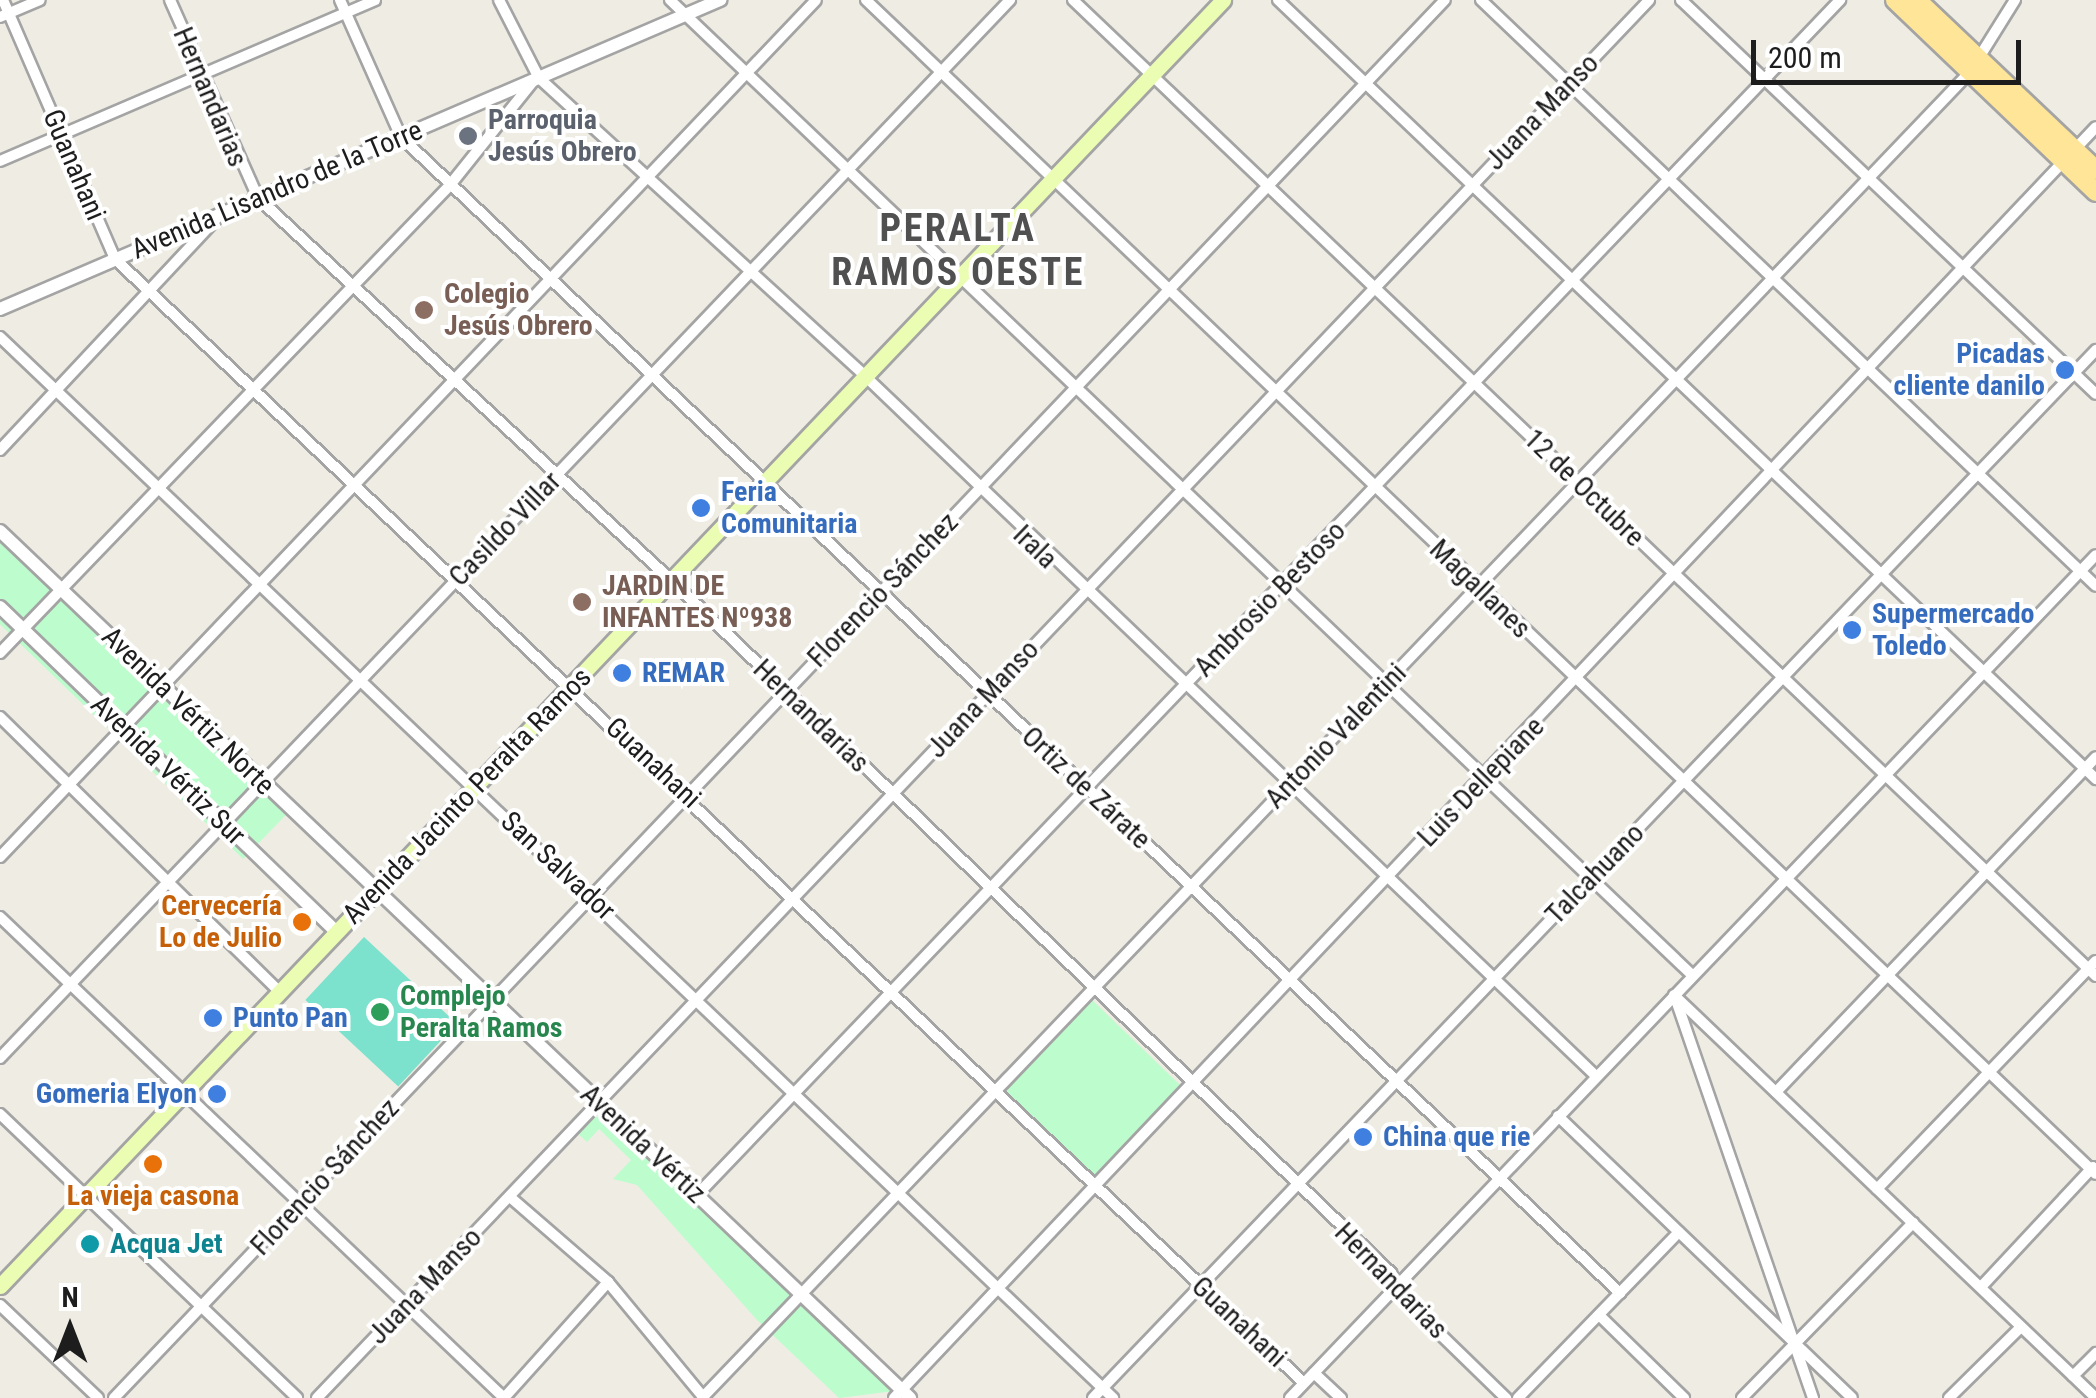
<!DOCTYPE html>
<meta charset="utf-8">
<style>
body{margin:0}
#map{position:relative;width:2096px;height:1398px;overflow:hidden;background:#efede3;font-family:"Roboto Condensed",sans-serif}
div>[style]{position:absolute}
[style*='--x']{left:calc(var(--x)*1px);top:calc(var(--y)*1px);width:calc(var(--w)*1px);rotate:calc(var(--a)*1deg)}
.park>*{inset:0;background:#bdfccd;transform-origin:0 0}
.pitch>*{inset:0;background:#7ce2cd;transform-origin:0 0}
.roads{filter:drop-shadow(2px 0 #a4a4a4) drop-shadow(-2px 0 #a4a4a4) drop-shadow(0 2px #a4a4a4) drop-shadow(0 -2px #a4a4a4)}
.minor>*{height:10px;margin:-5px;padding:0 5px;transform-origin:5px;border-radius:5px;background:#fff}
.tertiary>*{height:12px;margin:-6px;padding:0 6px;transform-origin:6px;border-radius:6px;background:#fff}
.secondary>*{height:15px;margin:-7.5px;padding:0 7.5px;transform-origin:7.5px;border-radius:7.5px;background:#ebfcb3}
.primary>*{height:18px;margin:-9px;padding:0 9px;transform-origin:9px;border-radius:9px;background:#ffe597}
.dots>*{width:28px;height:28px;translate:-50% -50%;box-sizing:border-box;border:5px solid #fff;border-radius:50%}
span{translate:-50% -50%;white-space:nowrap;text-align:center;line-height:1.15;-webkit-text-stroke:8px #fff;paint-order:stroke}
.street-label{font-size:28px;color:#1d1d1d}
.worship-label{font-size:28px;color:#5b616d;font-weight:700}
.left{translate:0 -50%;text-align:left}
.education-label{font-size:28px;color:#785e54;font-weight:700}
.shop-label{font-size:28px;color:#366cbe;font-weight:700}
.right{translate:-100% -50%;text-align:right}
.food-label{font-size:28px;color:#c56008;font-weight:700}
.leisure-label{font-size:28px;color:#27864d;font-weight:700}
.culture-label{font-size:28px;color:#0d838f;font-weight:700}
.district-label{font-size:38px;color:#505050;font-weight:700;letter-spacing:2.5px}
.north{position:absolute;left:20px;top:1278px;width:100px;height:100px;-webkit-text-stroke:8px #fff;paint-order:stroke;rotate:0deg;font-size:28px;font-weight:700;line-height:40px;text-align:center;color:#1d1d1d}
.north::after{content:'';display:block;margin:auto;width:35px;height:45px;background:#1d1d1d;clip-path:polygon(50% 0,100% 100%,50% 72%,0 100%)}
.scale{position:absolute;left:1751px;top:40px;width:270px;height:45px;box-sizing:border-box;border:5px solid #1d1d1d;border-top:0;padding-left:12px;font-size:30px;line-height:35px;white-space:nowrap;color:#1d1d1d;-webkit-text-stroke:8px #fff;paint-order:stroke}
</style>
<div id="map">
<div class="park">
<i style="left:0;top:538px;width:398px;height:62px;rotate:44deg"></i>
<i style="left:1090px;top:998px;width:127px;height:125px;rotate:44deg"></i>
<i style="clip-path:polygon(599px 1109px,894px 1391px,839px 1398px,757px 1320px,637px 1185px,613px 1179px,631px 1160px,599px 1129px,587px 1142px,576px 1132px)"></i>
</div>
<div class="pitch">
<i style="left:364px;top:937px;width:127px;height:86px;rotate:43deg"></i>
</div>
<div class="roads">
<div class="minor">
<i style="--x:3;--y:0;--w:282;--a:66.6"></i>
<i style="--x:115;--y:259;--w:1636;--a:43.39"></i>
<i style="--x:170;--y:0;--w:217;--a:66"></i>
<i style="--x:258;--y:198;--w:564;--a:42.77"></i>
<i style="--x:672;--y:581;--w:998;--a:43.9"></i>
<i style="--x:1391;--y:1273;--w:28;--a:64"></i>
<i style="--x:1403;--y:1298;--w:144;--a:44.2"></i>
<i style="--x:340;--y:0;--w:150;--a:66"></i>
<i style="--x:401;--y:137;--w:1680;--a:43.48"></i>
<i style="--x:499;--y:0;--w:88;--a:62.9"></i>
<i style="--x:539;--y:78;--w:443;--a:42.4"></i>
<i style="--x:866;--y:377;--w:1011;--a:43.76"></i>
<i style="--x:670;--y:0;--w:1412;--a:43.65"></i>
<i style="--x:866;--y:0;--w:1700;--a:43.67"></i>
<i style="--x:1073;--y:0;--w:1414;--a:43.65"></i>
<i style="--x:1278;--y:0;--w:1130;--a:43.6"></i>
<i style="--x:1481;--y:0;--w:849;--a:43.62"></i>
<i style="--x:1681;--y:0;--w:572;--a:43.51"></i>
<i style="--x:0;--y:17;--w:43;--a:-23"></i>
<i style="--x:0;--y:161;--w:408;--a:-23.2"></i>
<i style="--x:0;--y:337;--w:1538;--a:43.63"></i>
<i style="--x:0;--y:450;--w:319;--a:-46.9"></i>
<i style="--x:0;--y:653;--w:649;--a:-46.12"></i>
<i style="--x:450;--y:185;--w:134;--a:-51.3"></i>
<i style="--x:0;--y:717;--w:392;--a:44.5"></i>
<i style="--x:0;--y:857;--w:1183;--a:-46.4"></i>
<i style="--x:0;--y:917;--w:697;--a:43.66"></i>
<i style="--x:504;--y:1398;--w:156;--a:-48.1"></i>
<i style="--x:1674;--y:995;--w:584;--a:43.68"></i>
<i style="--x:1676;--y:1000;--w:421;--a:71"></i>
<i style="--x:0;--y:1058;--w:1463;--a:-46.33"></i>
<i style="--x:1776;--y:1092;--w:463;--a:-46.3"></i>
<i style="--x:0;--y:1114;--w:411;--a:43.7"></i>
<i style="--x:1558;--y:1116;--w:407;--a:43.8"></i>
<i style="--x:1877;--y:1189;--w:316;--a:-46.2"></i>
<i style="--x:697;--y:1195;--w:1654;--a:-46.27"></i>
<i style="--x:510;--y:1197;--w:130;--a:40.9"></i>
<i style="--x:608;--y:1282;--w:151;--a:50.4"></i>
<i style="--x:1981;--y:1287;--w:164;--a:-47"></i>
<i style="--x:0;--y:1305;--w:135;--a:43.5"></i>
<i style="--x:1599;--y:1315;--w:119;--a:44.3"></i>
<i style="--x:1314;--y:1373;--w:37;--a:43"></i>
<i style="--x:2073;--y:1376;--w:33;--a:-45"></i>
<i style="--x:114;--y:1398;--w:1930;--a:-46.41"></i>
<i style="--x:317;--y:1398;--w:1931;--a:-46.38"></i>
<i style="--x:702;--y:1398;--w:1835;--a:-46.28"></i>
<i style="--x:1970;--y:72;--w:85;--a:-58"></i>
<i style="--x:894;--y:1398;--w:1749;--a:-46.6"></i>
<i style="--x:1093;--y:1398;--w:1451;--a:-46.26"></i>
<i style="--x:1290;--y:1398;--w:1166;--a:-46.29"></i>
<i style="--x:1518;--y:1398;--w:231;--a:-45.9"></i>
<i style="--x:1742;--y:1398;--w:245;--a:-45.7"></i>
<i style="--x:1949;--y:1398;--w:101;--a:-44.6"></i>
</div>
<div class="tertiary">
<i style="--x:0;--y:309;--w:784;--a:-23.23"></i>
<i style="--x:0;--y:531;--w:1257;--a:43.61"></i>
<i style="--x:0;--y:607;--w:468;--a:44"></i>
</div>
<div class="secondary">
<i style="--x:0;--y:1286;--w:1775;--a:-46.44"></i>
</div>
<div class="primary">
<i style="--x:1895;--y:0;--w:278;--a:43.7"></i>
<i style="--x:1917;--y:0;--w:247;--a:43.5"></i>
</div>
</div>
<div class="dots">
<i style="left:468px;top:136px;background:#6b7280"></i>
<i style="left:424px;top:310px;background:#8d6e63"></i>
<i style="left:2065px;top:370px;background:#3f7fe0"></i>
<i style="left:701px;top:508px;background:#3f7fe0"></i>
<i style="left:582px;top:602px;background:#8d6e63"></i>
<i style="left:1852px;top:630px;background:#3f7fe0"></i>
<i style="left:622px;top:673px;background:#3f7fe0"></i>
<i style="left:302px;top:922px;background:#e8710a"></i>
<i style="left:380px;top:1012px;background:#2e9e5b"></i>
<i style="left:213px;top:1018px;background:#3f7fe0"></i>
<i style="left:217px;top:1094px;background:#3f7fe0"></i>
<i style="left:1363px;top:1137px;background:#3f7fe0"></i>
<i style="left:153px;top:1164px;background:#e8710a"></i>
<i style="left:90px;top:1244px;background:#0f9aa8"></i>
</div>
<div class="street-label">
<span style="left:210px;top:97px;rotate:67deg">Hernandarias</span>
<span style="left:1542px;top:112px;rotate:-46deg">Juana Manso</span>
<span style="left:74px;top:165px;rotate:67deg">Guanahani</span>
<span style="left:277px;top:190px;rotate:-23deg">Avenida Lisandro de la Torre</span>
<span style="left:1584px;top:488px;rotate:44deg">12 de Octubre</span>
<span style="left:505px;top:529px;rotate:-46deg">Casildo Villar</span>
<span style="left:1035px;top:547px;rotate:44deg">Irala</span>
<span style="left:1480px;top:589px;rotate:44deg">Magallanes</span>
<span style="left:883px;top:590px;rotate:-46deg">Florencio Sánchez</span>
<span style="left:1270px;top:599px;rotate:-46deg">Ambrosio Bestoso</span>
<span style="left:983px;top:699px;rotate:-47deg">Juana Manso</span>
<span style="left:188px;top:711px;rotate:44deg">Avenida Vértiz Norte</span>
<span style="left:811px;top:716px;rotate:44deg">Hernandarias</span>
<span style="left:1336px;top:736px;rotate:-46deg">Antonio Valentini</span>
<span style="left:653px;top:763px;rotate:43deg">Guanahani</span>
<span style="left:168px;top:770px;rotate:44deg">Avenida Vértiz Sur</span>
<span style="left:1481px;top:782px;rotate:-46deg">Luis Dellepiane</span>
<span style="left:1086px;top:788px;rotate:43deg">Ortiz de Zárate</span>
<span style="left:467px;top:796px;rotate:-46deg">Avenida Jacinto Peralta Ramos</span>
<span style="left:558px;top:866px;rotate:43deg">San Salvador</span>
<span style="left:1595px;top:874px;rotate:-46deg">Talcahuano</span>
<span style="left:643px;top:1144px;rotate:43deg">Avenida Vértiz</span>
<span style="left:325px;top:1177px;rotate:-47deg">Florencio Sánchez</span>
<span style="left:1391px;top:1281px;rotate:46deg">Hernandarias</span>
<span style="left:425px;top:1286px;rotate:-46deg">Juana Manso</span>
<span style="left:1239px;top:1322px;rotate:43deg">Guanahani</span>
</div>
<div class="worship-label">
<span class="left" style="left:488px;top:136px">Parroquia<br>Jesús Obrero</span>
</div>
<div class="education-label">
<span class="left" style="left:444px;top:310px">Colegio<br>Jesús Obrero</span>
<span class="left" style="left:602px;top:602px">JARDIN DE<br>INFANTES Nº938</span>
</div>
<div class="shop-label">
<span class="right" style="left:2045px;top:370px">Picadas<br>cliente danilo</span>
<span class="left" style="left:721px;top:508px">Feria<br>Comunitaria</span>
<span class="left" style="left:1872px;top:630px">Supermercado<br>Toledo</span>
<span class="left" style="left:642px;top:673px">REMAR</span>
<span class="left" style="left:233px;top:1018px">Punto Pan</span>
<span class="right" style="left:197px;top:1094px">Gomeria Elyon</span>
<span class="left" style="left:1383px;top:1137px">China que rie</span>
</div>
<div class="food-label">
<span class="right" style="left:282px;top:922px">Cervecería<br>Lo de Julio</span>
<span style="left:153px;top:1196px">La vieja casona</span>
</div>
<div class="leisure-label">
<span class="left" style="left:400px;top:1012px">Complejo<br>Peralta Ramos</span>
</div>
<div class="culture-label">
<span class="left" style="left:110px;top:1244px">Acqua Jet</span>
</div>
<div class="district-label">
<span style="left:958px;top:251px">PERALTA<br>RAMOS OESTE</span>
</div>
<div class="north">N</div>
<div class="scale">200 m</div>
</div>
